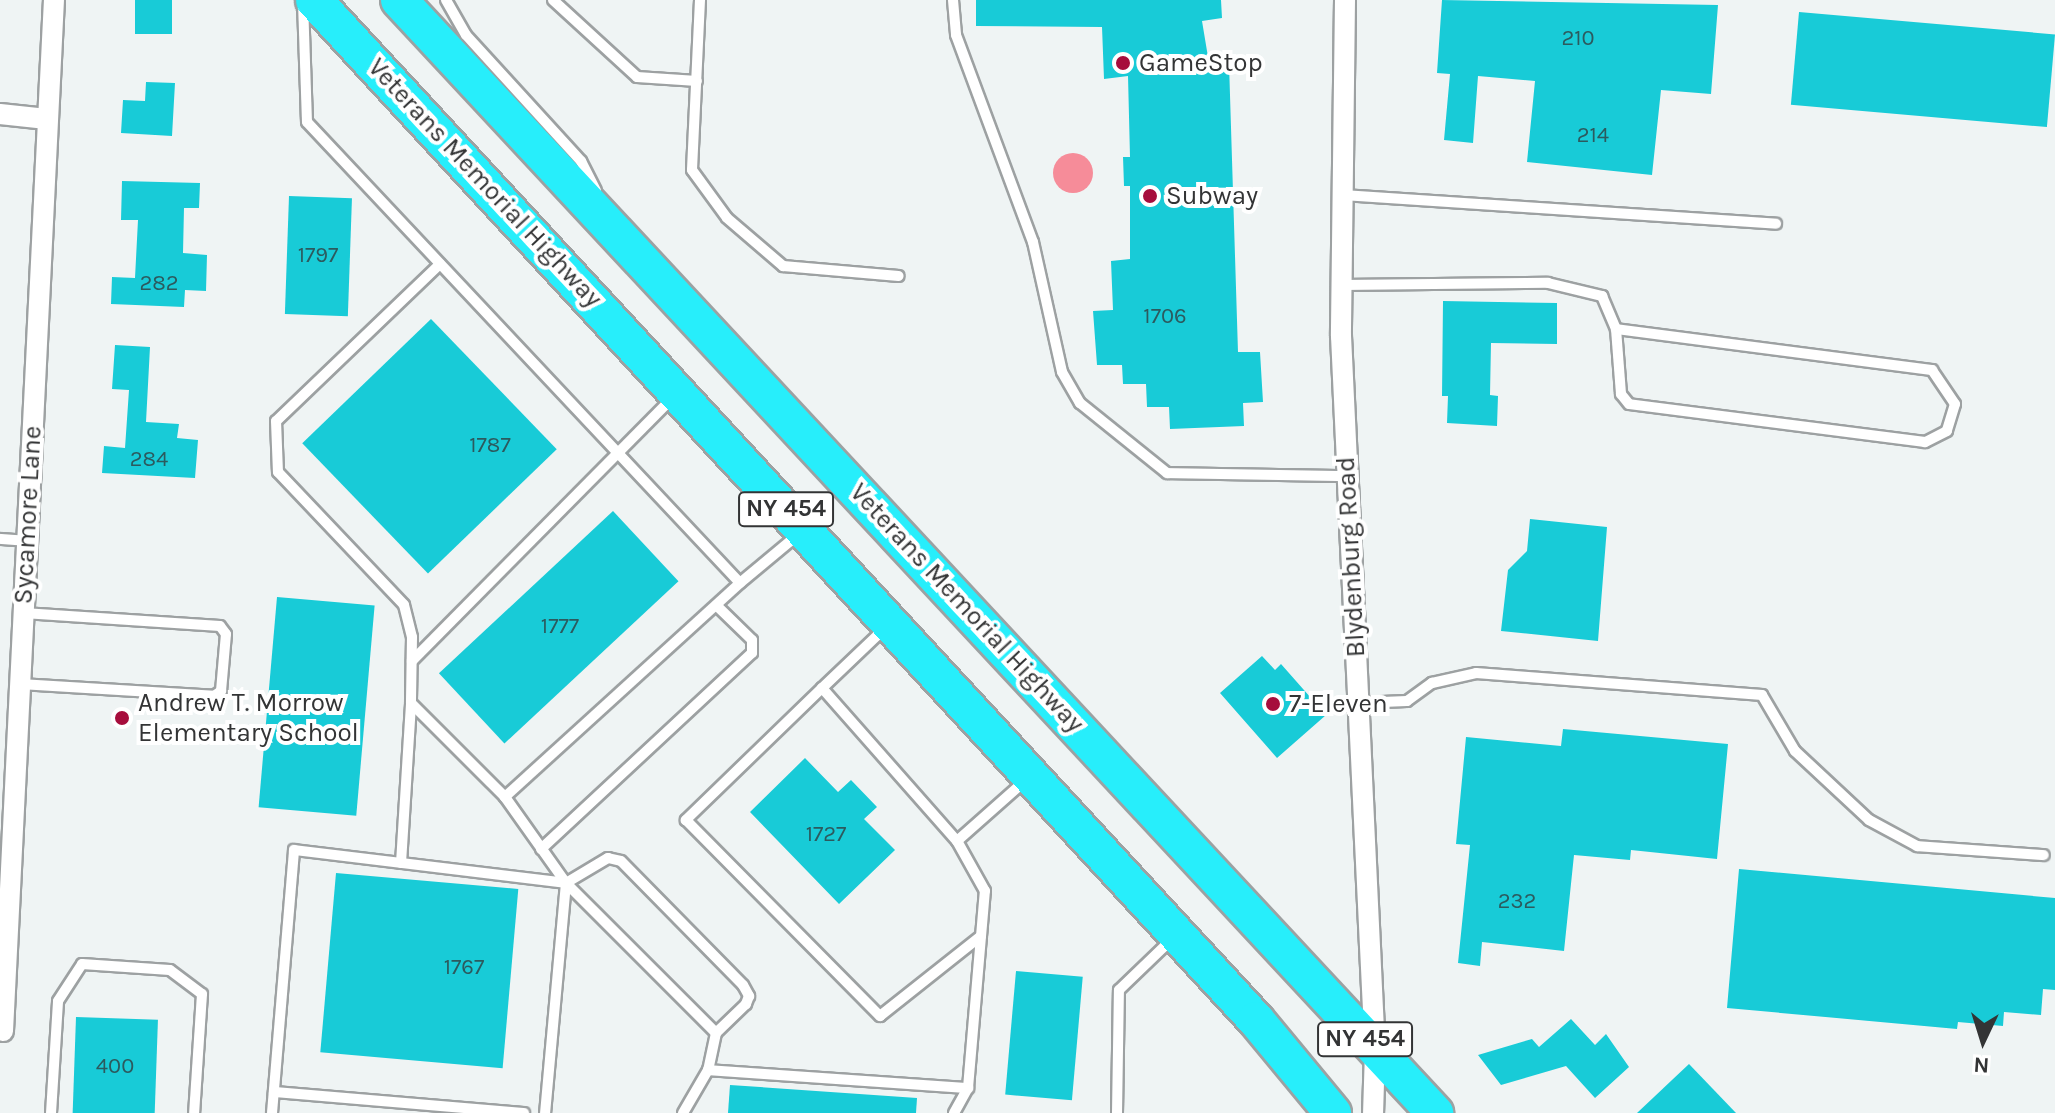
<!DOCTYPE html>
<style>
body{margin:0}
#map{position:relative;width:2055px;height:1113px;overflow:hidden;background:#eff4f4;font-family:Karla,sans-serif}
div>[style]{position:absolute}
[style*='--x']{left:calc(var(--x)*1px);top:calc(var(--y)*1px);width:calc(var(--w)*1px);rotate:calc(var(--a)*1deg)}
.water>*{inset:0;background:#f68c99}
.round{border-radius:50%}
.building>*{inset:0;background:#18cbd7;transform-origin:0 0}
.roads{filter:drop-shadow(2px 0 #9da1a2) drop-shadow(-2px 0 #9da1a2) drop-shadow(0 2px #9da1a2) drop-shadow(0 -2px #9da1a2)}
.lane>*{height:10px;margin:-5px;padding:0 5px;transform-origin:5px;border-radius:5px;background:#fff}
.street>*{height:20px;margin:-10px;padding:0 10px;transform-origin:10px;border-radius:10px;background:#fff}
.highway>*{height:36px;margin:-18px;padding:0 18px;transform-origin:18px;border-radius:18px;background:#27eefb}
.dots>*{width:22px;height:22px;translate:-50% -50%;box-sizing:border-box;border:4px solid #fff;border-radius:50%}
span{translate:-50% -50%;white-space:nowrap;text-align:center;line-height:1.15;-webkit-text-stroke:8px #fff;paint-order:stroke}
.number-label{font-size:22px;color:#2c5a5e}
.number-label span{-webkit-text-stroke-width:0}
.shield-label span{padding:2px 6px;background:#fff;border:2px solid;border-radius:6px;-webkit-text-stroke-width:0}
.shield-label{font-size:24px;color:#333435;font-weight:700}
.poi-label{font-size:26px;color:#333435}
.left{translate:0 -50%;text-align:left}
.street-label{font-size:26px;color:#333435}
.north{position:absolute;left:1943px;top:1001px;width:80px;height:80px;-webkit-text-stroke:6px #fff;paint-order:stroke;rotate:184deg;font-size:22px;font-weight:700;line-height:32px;text-align:center;color:#333435}
.north::after{content:'';display:block;margin:auto;width:28px;height:36px;background:#333435;clip-path:polygon(50% 0,100% 100%,50% 72%,0 100%)}
</style>
<div id="map">
<div class="water">
<i class="round" style="left:1053px;top:153px;width:40px;height:40px"></i>
</div>
<div class="building">
<i style="left:135px;top:0;width:37px;height:34px"></i>
<i style="clip-path:polygon(976px 0,1221px 0,1222px 18px,1202px 21px,1209px 63px,1229px 63px,1238px 352px,1260px 352px,1263px 402px,1243px 403px,1244px 426px,1170px 429px,1169px 407px,1147px 407px,1146px 384px,1123px 384px,1122px 365px,1097px 365px,1093px 311px,1113px 310px,1111px 261px,1130px 259px,1130px 186px,1124px 186px,1123px 157px,1130px 157px,1128px 76px,1104px 79px,1102px 27px,976px 26px)"></i>
<i style="clip-path:polygon(1442px 0,1718px 5px,1711px 94px,1661px 90px,1652px 175px,1527px 162px,1535px 81px,1478px 76px,1473px 143px,1444px 140px,1450px 74px,1437px 73px)"></i>
<i style="left:1799px;top:12px;width:257px;height:93px;rotate:5deg"></i>
<i style="clip-path:polygon(146px 82px,175px 83px,172px 136px,121px 133px,123px 100px,145px 101px)"></i>
<i style="clip-path:polygon(122px 181px,200px 183px,199px 208px,184px 208px,183px 253px,207px 255px,206px 291px,185px 290px,184px 307px,111px 304px,112px 277px,135px 278px,138px 220px,121px 220px)"></i>
<i style="left:289px;top:196px;width:63px;height:118px;rotate:2deg"></i>
<i style="clip-path:polygon(1443px 301px,1557px 303px,1557px 344px,1491px 343px,1490px 395px,1498px 396px,1497px 426px,1447px 423px,1448px 396px,1442px 396px)"></i>
<i style="left:431px;top:319px;width:181px;height:179px;rotate:46deg"></i>
<i style="clip-path:polygon(115px 345px,150px 347px,146px 422px,179px 424px,177px 438px,198px 440px,195px 478px,102px 473px,104px 446px,125px 448px,129px 390px,112px 389px)"></i>
<i style="left:613px;top:511px;width:96px;height:238px;rotate:47deg"></i>
<i style="clip-path:polygon(1530px 519px,1607px 527px,1598px 641px,1501px 631px,1508px 570px,1527px 551px)"></i>
<i style="left:277px;top:597px;width:98px;height:211px;rotate:5deg"></i>
<i style="clip-path:polygon(1262px 656px,1275px 670px,1281px 664px,1326px 715px,1277px 758px,1220px 693px)"></i>
<i style="clip-path:polygon(1563px 729px,1728px 744px,1717px 859px,1631px 850px,1630px 860px,1574px 855px,1564px 951px,1482px 942px,1480px 966px,1458px 963px,1470px 845px,1456px 844px,1466px 737px,1561px 746px)"></i>
<i style="clip-path:polygon(805px 758px,838px 792px,851px 780px,877px 807px,864px 819px,895px 850px,839px 904px,750px 812px)"></i>
<i style="clip-path:polygon(1739px 869px,2055px 898px,2055px 990px,2043px 989px,2041px 1015px,2004px 1012px,2003px 1026px,1958px 1022px,1957px 1029px,1727px 1008px)"></i>
<i style="left:336px;top:873px;width:183px;height:180px;rotate:5deg"></i>
<i style="left:1016px;top:971px;width:67px;height:124px;rotate:5deg"></i>
<i style="left:76px;top:1017px;width:82px;height:96px;rotate:2deg"></i>
<i style="clip-path:polygon(1571px 1019px,1595px 1045px,1606px 1034px,1629px 1067px,1595px 1098px,1566px 1066px,1501px 1085px,1478px 1055px,1532px 1039px,1539px 1047px)"></i>
<i style="clip-path:polygon(1689px 1064px,1736px 1113px,1637px 1113px)"></i>
<i style="clip-path:polygon(730px 1085px,917px 1098px,916px 1113px,728px 1113px)"></i>
</div>
<div class="roads">
<div class="lane">
<i style="--x:446;--y:0;--w:40;--a:60.3"></i>
<i style="--x:466;--y:35;--w:171;--a:47.6"></i>
<i style="--x:581;--y:161;--w:33;--a:63"></i>
<i style="--x:553;--y:0;--w:114;--a:42.5"></i>
<i style="--x:637;--y:77;--w:60;--a:3.8"></i>
<i style="--x:700;--y:0;--w:170;--a:92.7"></i>
<i style="--x:692;--y:170;--w:59;--a:53.9"></i>
<i style="--x:727;--y:218;--w:74;--a:40.6"></i>
<i style="--x:783;--y:266;--w:116;--a:4.9"></i>
<i style="--x:953;--y:0;--w:35;--a:85"></i>
<i style="--x:956;--y:35;--w:221;--a:69.6"></i>
<i style="--x:1033;--y:242;--w:133;--a:77.4"></i>
<i style="--x:1062;--y:372;--w:36;--a:60"></i>
<i style="--x:1080;--y:403;--w:112;--a:38.8"></i>
<i style="--x:1167;--y:473;--w:180;--a:1"></i>
<i style="--x:303;--y:2;--w:120;--a:88.1"></i>
<i style="--x:307;--y:122;--w:632;--a:46.79"></i>
<i style="--x:740;--y:583;--w:318;--a:137.7"></i>
<i style="--x:505;--y:797;--w:105;--a:54.7"></i>
<i style="--x:566;--y:883;--w:231;--a:95.2"></i>
<i style="--x:1344;--y:195;--w:433;--a:3.8"></i>
<i style="--x:440;--y:264;--w:227;--a:136.2"></i>
<i style="--x:276;--y:421;--w:51;--a:87.8"></i>
<i style="--x:278;--y:472;--w:183;--a:46.5"></i>
<i style="--x:404;--y:605;--w:33;--a:76"></i>
<i style="--x:412;--y:637;--w:66;--a:90.9"></i>
<i style="--x:411;--y:703;--w:133;--a:45"></i>
<i style="--x:1342;--y:285;--w:206;--a:-0.6"></i>
<i style="--x:1548;--y:283;--w:56;--a:13.5"></i>
<i style="--x:1602;--y:296;--w:36;--a:67"></i>
<i style="--x:1616;--y:329;--w:319;--a:7.4"></i>
<i style="--x:1932;--y:370;--w:41;--a:55.9"></i>
<i style="--x:1955;--y:404;--w:28;--a:107"></i>
<i style="--x:1947;--y:431;--w:25;--a:153"></i>
<i style="--x:1925;--y:442;--w:298;--a:-172.7"></i>
<i style="--x:1629;--y:404;--w:13;--a:-129"></i>
<i style="--x:1621;--y:394;--w:65;--a:-94.4"></i>
<i style="--x:0;--y:539;--w:27;--a:4"></i>
<i style="--x:740;--y:583;--w:78;--a:-39.8"></i>
<i style="--x:884;--y:629;--w:86;--a:136.4"></i>
<i style="--x:822;--y:688;--w:204;--a:48.6"></i>
<i style="--x:412;--y:661;--w:370;--a:-45.3"></i>
<i style="--x:20;--y:684;--w:194;--a:3.5"></i>
<i style="--x:214;--y:696;--w:9;--a:-36"></i>
<i style="--x:221;--y:691;--w:57;--a:-85"></i>
<i style="--x:226;--y:634;--w:10;--a:-127"></i>
<i style="--x:220;--y:626;--w:197;--a:-176.2"></i>
<i style="--x:822;--y:688;--w:190;--a:135.9"></i>
<i style="--x:686;--y:820;--w:276;--a:45.3"></i>
<i style="--x:880;--y:1016;--w:129;--a:-38.4"></i>
<i style="--x:1357;--y:703;--w:50;--a:-2.3"></i>
<i style="--x:1407;--y:701;--w:31;--a:-36"></i>
<i style="--x:1432;--y:683;--w:45;--a:-12.8"></i>
<i style="--x:1476;--y:673;--w:287;--a:4.4"></i>
<i style="--x:1762;--y:695;--w:65;--a:59.5"></i>
<i style="--x:1795;--y:751;--w:101;--a:43"></i>
<i style="--x:1869;--y:820;--w:55;--a:28.4"></i>
<i style="--x:1917;--y:846;--w:127;--a:4.1"></i>
<i style="--x:541;--y:849;--w:288;--a:-42.9"></i>
<i style="--x:752;--y:653;--w:13;--a:-90"></i>
<i style="--x:752;--y:640;--w:50;--a:-135.8"></i>
<i style="--x:401;--y:863;--w:160;--a:-86.4"></i>
<i style="--x:566;--y:883;--w:49;--a:-30.8"></i>
<i style="--x:608;--y:858;--w:13;--a:13"></i>
<i style="--x:621;--y:861;--w:174;--a:45.5"></i>
<i style="--x:743;--y:985;--w:13;--a:61"></i>
<i style="--x:749;--y:996;--w:9;--a:111"></i>
<i style="--x:746;--y:1004;--w:42;--a:136"></i>
<i style="--x:274;--y:1092;--w:251;--a:4.8"></i>
<i style="--x:51;--y:1113;--w:112;--a:-86.4"></i>
<i style="--x:58;--y:1001;--w:44;--a:-57"></i>
<i style="--x:82;--y:964;--w:88;--a:3.9"></i>
<i style="--x:170;--y:970;--w:40;--a:37"></i>
<i style="--x:202;--y:994;--w:119;--a:93.8"></i>
<i style="--x:272;--y:1113;--w:264;--a:-85.2"></i>
<i style="--x:294;--y:850;--w:274;--a:6.9"></i>
<i style="--x:566;--y:883;--w:212;--a:45"></i>
<i style="--x:716;--y:1033;--w:38;--a:102"></i>
<i style="--x:683;--y:1113;--w:50;--a:-59.8"></i>
<i style="--x:708;--y:1070;--w:261;--a:4"></i>
<i style="--x:968;--y:1088;--w:198;--a:-85.1"></i>
<i style="--x:985;--y:891;--w:57;--a:-119.2"></i>
<i style="--x:957;--y:841;--w:92;--a:-41.5"></i>
<i style="--x:954;--y:1113;--w:29;--a:-61"></i>
<i style="--x:1117;--y:1113;--w:123;--a:-89.1"></i>
<i style="--x:1119;--y:990;--w:75;--a:-43.9"></i>
</div>
<div class="street">
<i style="--x:1345;--y:0;--w:336;--a:90.7"></i>
<i style="--x:1341;--y:336;--w:716;--a:87.28"></i>
<i style="--x:1375;--y:1051;--w:62;--a:91.8"></i>
<i style="--x:0;--y:114;--w:47;--a:6.1"></i>
<i style="--x:3;--y:1031;--w:1032;--a:-87.17"></i>
</div>
<div class="highway">
<i style="--x:314;--y:0;--w:1388;--a:47.28"></i>
<i style="--x:1256;--y:1020;--w:121;--a:50.4"></i>
<i style="--x:399;--y:0;--w:1521;--a:47.05"></i>
</div>
</div>
<div class="dots">
<i style="left:1123px;top:63px;background:#a60d3c"></i>
<i style="left:1150px;top:196px;background:#a60d3c"></i>
<i style="left:1273px;top:704px;background:#a60d3c"></i>
<i style="left:122px;top:718px;background:#a60d3c"></i>
</div>
<div class="number-label">
<span style="left:1578px;top:39px">210</span>
<span style="left:1593px;top:136px">214</span>
<span style="left:318px;top:256px">1797</span>
<span style="left:159px;top:284px">282</span>
<span style="left:1165px;top:317px">1706</span>
<span style="left:490px;top:446px">1787</span>
<span style="left:149px;top:460px">284</span>
<span style="left:560px;top:627px">1777</span>
<span style="left:826px;top:835px">1727</span>
<span style="left:1517px;top:902px">232</span>
<span style="left:464px;top:968px">1767</span>
<span style="left:115px;top:1067px">400</span>
</div>
<div class="shield-label">
<span style="left:786px;top:509px">NY 454</span>
<span style="left:1365px;top:1039px">NY 454</span>
</div>
<div class="poi-label">
<span class="left" style="left:1139px;top:63px">GameStop</span>
<span class="left" style="left:1166px;top:196px">Subway</span>
<span class="left" style="left:138px;top:718px">Andrew T. Morrow<br>Elementary School</span>
<span class="left" style="left:1289px;top:704px">7-Eleven</span>
</div>
<div class="street-label">
<span style="left:485px;top:183px;rotate:47deg">Veterans Memorial Highway</span>
<span style="left:28px;top:515px;rotate:-87deg">Sycamore Lane</span>
<span style="left:1351px;top:557px;rotate:-93deg">Blydenburg Road</span>
<span style="left:967px;top:608px;rotate:47deg">Veterans Memorial Highway</span>
</div>
<div class="north">N</div>
</div>
